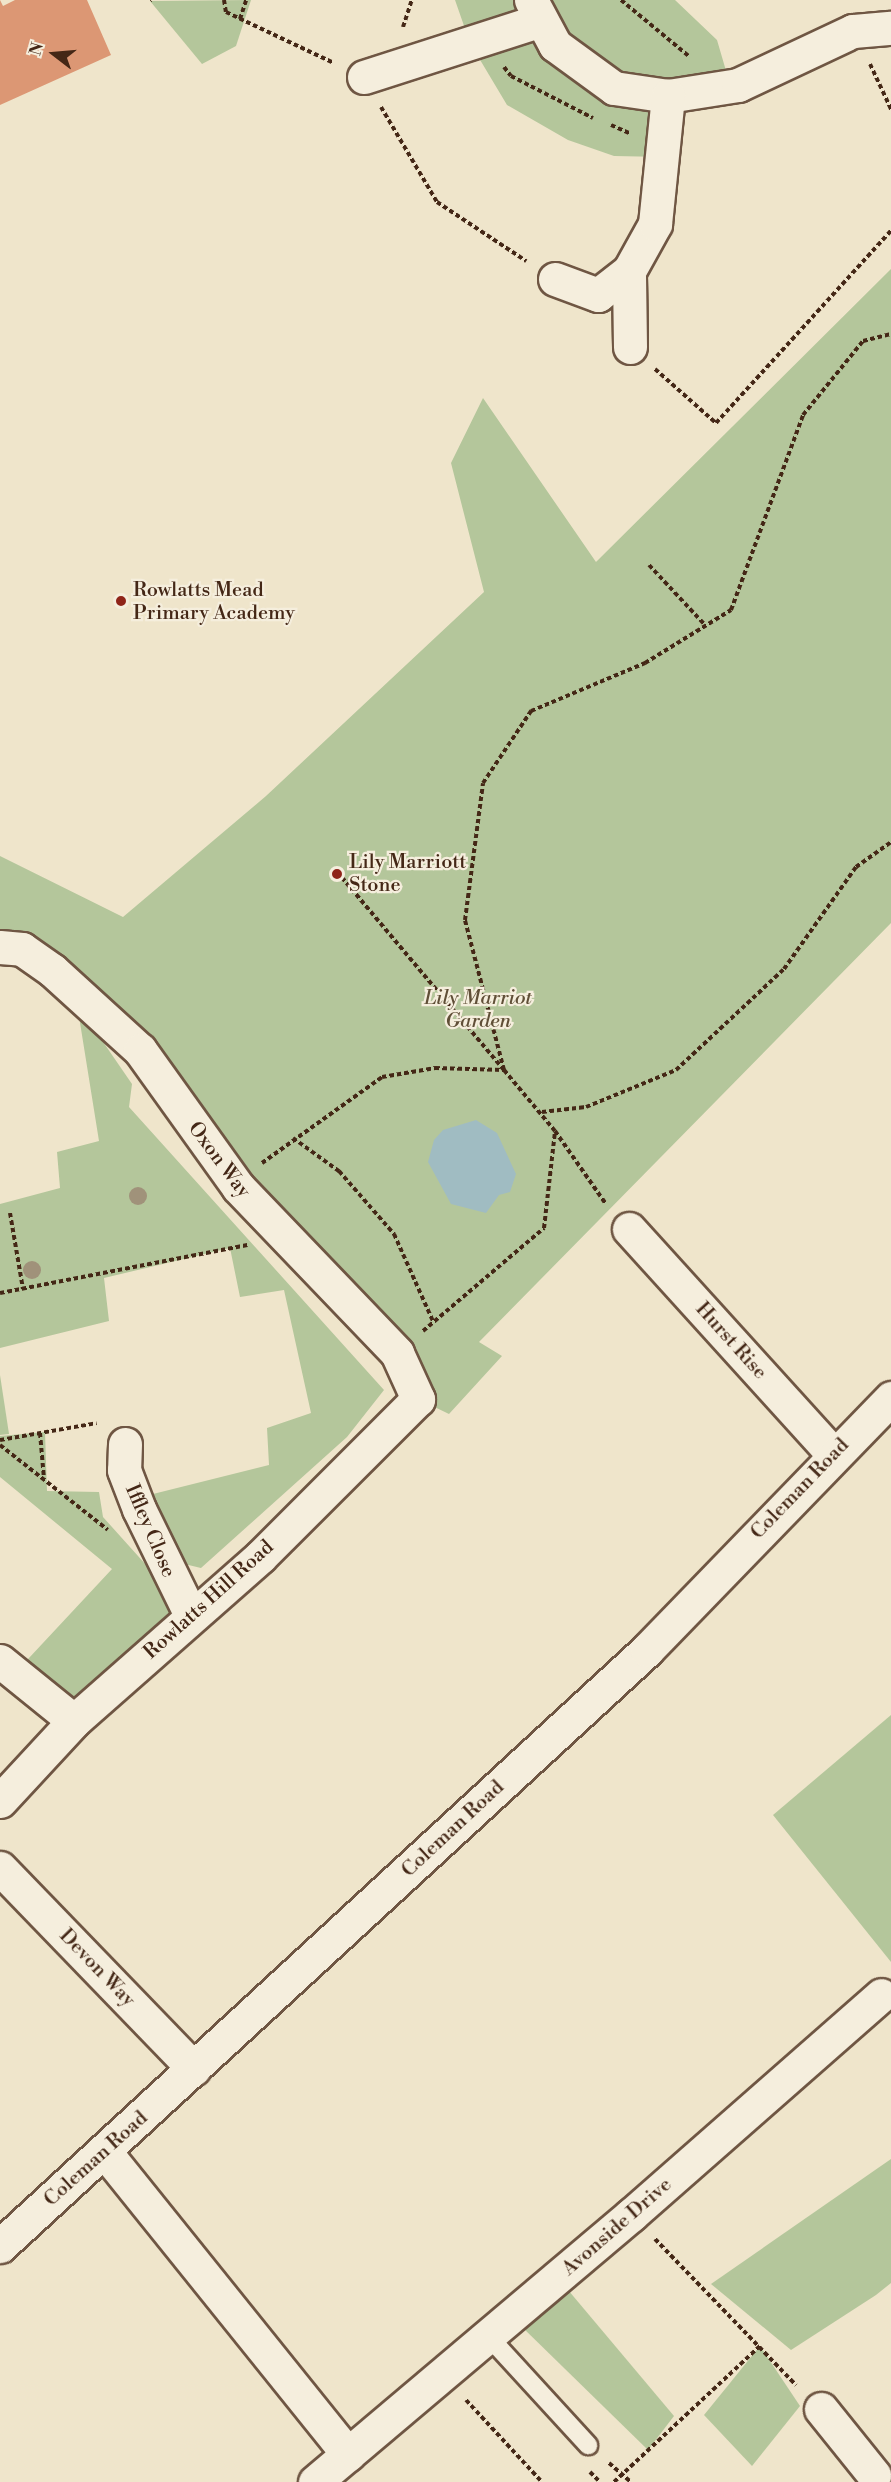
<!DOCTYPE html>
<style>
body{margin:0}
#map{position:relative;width:891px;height:2482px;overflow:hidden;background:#efe5cb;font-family:"Libre Bodoni",serif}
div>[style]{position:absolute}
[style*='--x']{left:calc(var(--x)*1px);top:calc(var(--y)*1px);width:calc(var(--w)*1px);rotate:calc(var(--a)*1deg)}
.green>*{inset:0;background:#b4c69b}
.water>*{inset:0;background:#a0bcc2}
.building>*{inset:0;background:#dc9774}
.path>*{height:4px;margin-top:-2px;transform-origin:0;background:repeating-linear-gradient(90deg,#442716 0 4.5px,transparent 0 7.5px)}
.roads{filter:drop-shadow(2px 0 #6f5643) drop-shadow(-2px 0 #6f5643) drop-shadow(0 2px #6f5643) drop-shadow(0 -2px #6f5643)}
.lane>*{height:18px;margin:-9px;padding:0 9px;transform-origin:9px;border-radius:9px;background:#f5eedd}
.street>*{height:33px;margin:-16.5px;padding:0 16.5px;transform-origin:16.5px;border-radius:16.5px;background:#f5eedd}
.trees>*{width:18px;height:18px;margin:-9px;border-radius:50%;background:#a0927a}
.dots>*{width:16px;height:16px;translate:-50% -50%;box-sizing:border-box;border:3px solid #f5eedd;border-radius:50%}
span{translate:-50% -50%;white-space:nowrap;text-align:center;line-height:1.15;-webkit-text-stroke:4.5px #f5eedd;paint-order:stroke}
.poi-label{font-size:20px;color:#442716}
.left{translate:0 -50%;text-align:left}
.park-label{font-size:20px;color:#604f37;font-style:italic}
.street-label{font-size:20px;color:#442716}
.north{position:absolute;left:24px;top:24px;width:60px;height:60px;-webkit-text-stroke:4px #f5eedd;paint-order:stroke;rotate:286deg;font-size:16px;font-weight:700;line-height:24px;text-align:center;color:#442716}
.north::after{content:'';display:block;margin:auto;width:21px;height:27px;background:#442716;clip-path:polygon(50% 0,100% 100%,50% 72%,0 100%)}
</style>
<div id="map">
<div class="green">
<i style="clip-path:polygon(251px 0,236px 46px,202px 64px,150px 1px)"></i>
<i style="clip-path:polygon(455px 0,675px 0,717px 40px,729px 81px,668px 96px,664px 157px,614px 156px,568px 140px,507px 105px,470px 43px)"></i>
<i style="clip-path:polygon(891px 269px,891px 923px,479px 1342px,502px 1356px,449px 1414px,418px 1399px,283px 1239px,245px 1164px,140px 1050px,0 947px,0 856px,123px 917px,266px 796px,484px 592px,451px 463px,483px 398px,596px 562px)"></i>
<i style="clip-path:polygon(77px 1004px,132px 1084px,129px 1107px,384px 1390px,347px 1437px,201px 1568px,176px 1562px,141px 1497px,269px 1465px,267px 1428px,311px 1413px,284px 1290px,240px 1297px,230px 1248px,104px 1278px,109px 1321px,0 1348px,0 1204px,60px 1188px,57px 1152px,99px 1141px)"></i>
<i style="clip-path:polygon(0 1375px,9px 1434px,0 1435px)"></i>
<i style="clip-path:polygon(45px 1432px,47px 1491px,99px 1492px,103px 1517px,191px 1615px,77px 1719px,15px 1673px,112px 1569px,0 1477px,0 1436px)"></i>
<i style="clip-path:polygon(891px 1715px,891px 1962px,773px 1815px)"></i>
<i style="clip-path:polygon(891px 2159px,891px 2283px,876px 2295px,791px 2350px,711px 2284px)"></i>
<i style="clip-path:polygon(558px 2278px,674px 2416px,648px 2450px,521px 2326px)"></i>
<i style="clip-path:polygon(760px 2346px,800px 2406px,752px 2466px,704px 2415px)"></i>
</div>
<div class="water">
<i style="clip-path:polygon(476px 1120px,497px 1133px,516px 1174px,510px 1192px,499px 1195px,486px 1213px,451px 1204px,428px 1162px,434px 1140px,443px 1130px)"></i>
</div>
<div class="building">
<i style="clip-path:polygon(0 0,3px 6px,15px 0,87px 0,111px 55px,0 105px)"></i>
</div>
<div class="path">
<i style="--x:224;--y:0;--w:12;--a:81"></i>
<i style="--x:226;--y:12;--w:119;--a:25.3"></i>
<i style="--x:621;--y:0;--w:89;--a:39.6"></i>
<i style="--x:150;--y:1;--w:1;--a:-45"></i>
<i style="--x:240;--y:19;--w:20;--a:-72"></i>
<i style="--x:403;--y:27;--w:28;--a:-72"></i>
<i style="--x:870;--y:64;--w:50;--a:65"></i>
<i style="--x:504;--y:67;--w:11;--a:52"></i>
<i style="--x:511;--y:76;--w:92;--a:27.1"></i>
<i style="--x:381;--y:107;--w:110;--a:59.5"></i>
<i style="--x:437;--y:202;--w:107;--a:33.5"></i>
<i style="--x:611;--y:125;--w:20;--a:24"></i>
<i style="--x:655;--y:369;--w:81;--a:41.5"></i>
<i style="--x:716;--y:423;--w:260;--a:-47.7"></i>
<i style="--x:649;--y:565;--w:82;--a:47"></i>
<i style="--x:542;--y:1112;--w:44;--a:-6.5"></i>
<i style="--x:586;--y:1107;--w:97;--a:-22.3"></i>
<i style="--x:676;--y:1070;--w:148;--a:-43.1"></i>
<i style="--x:784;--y:969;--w:125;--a:-54.8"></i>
<i style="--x:856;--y:867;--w:43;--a:-35.5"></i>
<i style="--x:555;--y:1131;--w:89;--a:55.1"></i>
<i style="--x:293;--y:1138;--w:57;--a:35.7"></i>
<i style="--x:339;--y:1171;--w:84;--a:48.9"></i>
<i style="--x:394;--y:1234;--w:95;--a:65.9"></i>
<i style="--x:262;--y:1163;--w:148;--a:-35.6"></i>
<i style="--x:382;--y:1077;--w:54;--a:-9.6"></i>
<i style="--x:435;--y:1068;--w:69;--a:1.7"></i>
<i style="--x:504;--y:1070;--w:258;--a:-130.1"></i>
<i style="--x:10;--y:1213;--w:77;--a:80.3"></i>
<i style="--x:0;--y:1293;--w:252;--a:-11"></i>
<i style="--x:423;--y:1331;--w:159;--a:-40.4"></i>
<i style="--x:544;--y:1228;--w:98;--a:-83.5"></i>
<i style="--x:555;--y:1131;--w:80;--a:-129.9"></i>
<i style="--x:504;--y:1070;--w:155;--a:-104.6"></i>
<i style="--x:465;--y:920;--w:138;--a:-82.5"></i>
<i style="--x:483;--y:783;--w:87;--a:-56.3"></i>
<i style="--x:531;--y:711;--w:124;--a:-22.8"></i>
<i style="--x:645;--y:663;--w:101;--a:-31.6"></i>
<i style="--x:731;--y:610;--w:208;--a:-69.7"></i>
<i style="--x:803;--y:415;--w:95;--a:-51"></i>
<i style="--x:863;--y:341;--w:29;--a:-14"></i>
<i style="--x:40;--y:1433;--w:46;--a:85"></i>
<i style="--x:0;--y:1440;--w:98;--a:-9.9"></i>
<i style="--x:0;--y:1445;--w:137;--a:38.2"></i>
<i style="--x:655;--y:2239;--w:203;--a:46"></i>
<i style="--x:466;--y:2400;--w:112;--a:47.2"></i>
<i style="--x:609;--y:2463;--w:29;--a:41"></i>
<i style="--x:590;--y:2472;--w:14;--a:45"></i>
<i style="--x:614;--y:2482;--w:200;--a:-43"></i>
</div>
<div class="roads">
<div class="lane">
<i style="--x:489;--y:2337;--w:147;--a:47.5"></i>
</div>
<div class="street">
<i style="--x:531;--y:0;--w:51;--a:61.9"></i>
<i style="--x:555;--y:45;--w:73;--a:36.1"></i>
<i style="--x:614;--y:88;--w:55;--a:8.4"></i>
<i style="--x:668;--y:96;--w:71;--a:-8.9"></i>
<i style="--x:738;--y:85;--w:127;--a:-25.2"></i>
<i style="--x:853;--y:31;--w:38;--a:-5"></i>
<i style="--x:364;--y:77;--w:183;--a:-17.8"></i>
<i style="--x:555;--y:279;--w:46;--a:20.4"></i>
<i style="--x:598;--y:295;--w:39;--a:-38"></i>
<i style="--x:630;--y:347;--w:76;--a:-90.8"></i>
<i style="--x:629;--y:271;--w:54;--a:-61"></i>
<i style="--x:655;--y:224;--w:129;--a:-84.2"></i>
<i style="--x:0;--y:947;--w:22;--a:5"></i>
<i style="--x:22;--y:949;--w:37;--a:35"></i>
<i style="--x:52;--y:970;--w:119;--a:42.3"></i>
<i style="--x:140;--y:1050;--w:168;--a:54.4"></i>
<i style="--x:238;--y:1187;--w:230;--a:46.2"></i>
<i style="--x:397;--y:1353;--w:51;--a:65.5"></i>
<i style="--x:418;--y:1399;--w:223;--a:135"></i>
<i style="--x:260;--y:1557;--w:248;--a:138.6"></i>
<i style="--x:74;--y:1721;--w:109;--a:132.8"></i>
<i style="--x:629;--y:1229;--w:304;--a:47.8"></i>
<i style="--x:125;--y:1444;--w:26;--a:92"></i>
<i style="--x:124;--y:1470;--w:42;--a:69"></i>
<i style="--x:139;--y:1509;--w:118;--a:63.9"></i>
<i style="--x:0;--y:1661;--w:95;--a:39"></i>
<i style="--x:0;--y:1868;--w:279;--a:46"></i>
<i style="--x:105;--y:2152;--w:388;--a:51.2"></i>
<i style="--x:0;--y:2246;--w:880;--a:-42.65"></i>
<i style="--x:647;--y:1650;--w:351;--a:-45.9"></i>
<i style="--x:821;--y:2409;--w:85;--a:51.2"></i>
<i style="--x:315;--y:2482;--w:414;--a:-40.2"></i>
<i style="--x:631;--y:2215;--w:333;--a:-41.3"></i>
</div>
</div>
<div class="trees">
<i style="left:138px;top:1196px"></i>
<i style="left:32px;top:1270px"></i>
</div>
<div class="dots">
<i style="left:121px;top:601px;background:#8f2418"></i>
<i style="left:337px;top:874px;background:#8f2418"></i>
</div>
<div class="poi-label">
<span class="left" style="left:133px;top:602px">Rowlatts Mead<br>Primary Academy</span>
<span class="left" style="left:349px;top:874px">Lily Marriott<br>Stone</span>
</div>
<div class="park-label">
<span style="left:478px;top:1010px">Lily Marriot<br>Garden</span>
</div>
<div class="street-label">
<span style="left:219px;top:1160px;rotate:53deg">Oxon Way</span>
<span style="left:731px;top:1341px;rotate:48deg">Hurst Rise</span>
<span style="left:800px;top:1489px;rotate:-46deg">Coleman Road</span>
<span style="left:150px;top:1531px;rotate:67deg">Iffley Close</span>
<span style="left:209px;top:1600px;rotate:-42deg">Rowlatts Hill Road</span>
<span style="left:453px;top:1829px;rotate:-43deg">Coleman Road</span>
<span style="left:97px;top:1968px;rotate:46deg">Devon Way</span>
<span style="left:96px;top:2159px;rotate:-42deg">Coleman Road</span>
<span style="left:617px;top:2227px;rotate:-41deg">Avonside Drive</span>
</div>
<div class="north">N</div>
</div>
